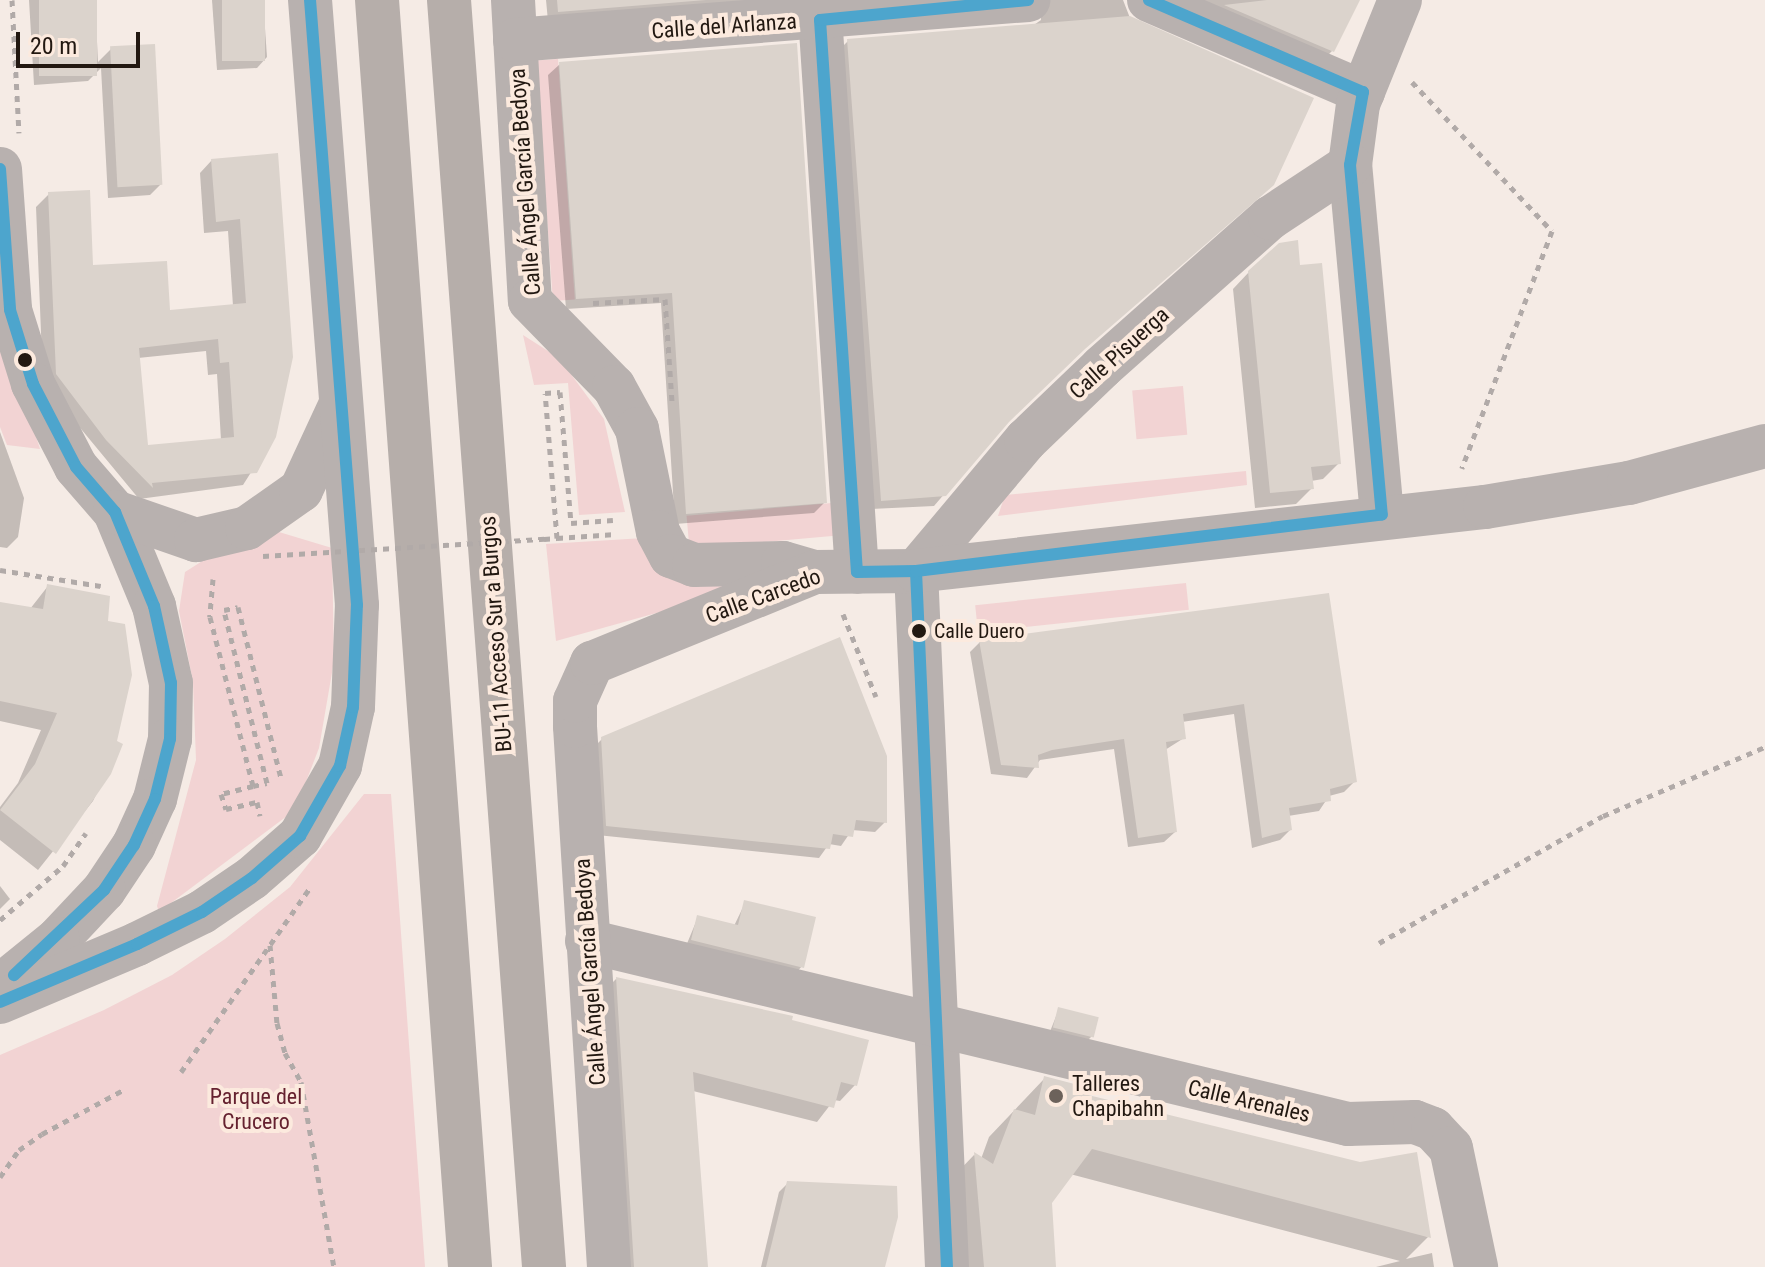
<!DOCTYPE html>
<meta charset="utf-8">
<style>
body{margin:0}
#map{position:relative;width:1765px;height:1267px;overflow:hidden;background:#f5ebe5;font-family:"Roboto Condensed",sans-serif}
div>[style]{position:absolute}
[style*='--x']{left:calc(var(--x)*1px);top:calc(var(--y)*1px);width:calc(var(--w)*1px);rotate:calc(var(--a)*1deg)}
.green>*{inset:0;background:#f2d3d3;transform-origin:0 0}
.shadow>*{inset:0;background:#0003}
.building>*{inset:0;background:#dbd3cc;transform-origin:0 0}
.path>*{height:5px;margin-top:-2.5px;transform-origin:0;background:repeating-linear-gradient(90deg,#b1aaa8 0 6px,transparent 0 12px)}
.minor>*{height:44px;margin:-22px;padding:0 22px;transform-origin:22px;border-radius:22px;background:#b8b1af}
.motorway>*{height:44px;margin:-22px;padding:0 22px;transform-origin:22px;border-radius:22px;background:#b6aeaa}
.path-bridge>*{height:5px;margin-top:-2.5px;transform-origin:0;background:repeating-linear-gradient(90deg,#b1aaa8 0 6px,transparent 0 12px)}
.bus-1>*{height:12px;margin:-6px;padding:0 6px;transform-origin:6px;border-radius:6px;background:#4da5cd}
.dots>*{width:22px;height:22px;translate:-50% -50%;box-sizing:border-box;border:4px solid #fceade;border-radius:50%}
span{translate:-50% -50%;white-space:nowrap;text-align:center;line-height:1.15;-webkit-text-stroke:8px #fceade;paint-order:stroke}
.bus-label{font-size:20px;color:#221811}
.left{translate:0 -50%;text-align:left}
.street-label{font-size:22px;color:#221811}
.poi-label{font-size:22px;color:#221811}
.park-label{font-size:22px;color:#65212f}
.scale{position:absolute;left:16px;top:32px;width:124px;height:36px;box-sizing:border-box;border:4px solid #221811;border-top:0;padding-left:10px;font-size:24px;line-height:28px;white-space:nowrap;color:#221811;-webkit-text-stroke:6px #fceade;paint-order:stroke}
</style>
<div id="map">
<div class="green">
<i style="left:558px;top:59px;width:241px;height:22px;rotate:86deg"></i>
<i style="clip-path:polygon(0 324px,40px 449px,7px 445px,0 427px)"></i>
<i style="clip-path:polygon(523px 335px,559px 358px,604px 419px,625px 512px,579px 515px,568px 383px,534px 385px)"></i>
<i style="left:1183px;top:386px;width:49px;height:51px;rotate:85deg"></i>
<i style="clip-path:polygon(1246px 471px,1247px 485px,998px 516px,1005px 495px)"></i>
<i style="left:832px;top:503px;width:33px;height:146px;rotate:85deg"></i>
<i style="clip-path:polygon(279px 532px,332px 548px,334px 661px,319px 748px,295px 810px,159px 912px,157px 906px,196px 760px,193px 682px,179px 611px,185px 572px,215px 553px)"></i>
<i style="clip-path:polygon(644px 538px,786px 577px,556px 641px,546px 544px)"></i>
<i style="left:1186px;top:583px;width:27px;height:212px;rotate:84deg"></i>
<i style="clip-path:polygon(364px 794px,391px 794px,425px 1267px,0 1267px,0 1055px,104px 1010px,172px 975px,225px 939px,290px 887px)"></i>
</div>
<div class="shadow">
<i style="clip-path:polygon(29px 0,95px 0,98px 62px,111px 49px,161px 184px,150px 195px,108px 198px,101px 68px,88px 81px,34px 85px)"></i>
<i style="clip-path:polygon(212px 0,263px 0,267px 57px,257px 68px,217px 70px)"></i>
<i style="clip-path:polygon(546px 0,786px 0,548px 21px)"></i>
<i style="clip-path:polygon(1039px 0,1123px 0,1130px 18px,1072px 359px,1005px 423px,934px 506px,871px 509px,837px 52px,848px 41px,1031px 27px,1041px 20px)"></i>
<i style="clip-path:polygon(1173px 0,1358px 0,1332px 51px,1320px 63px)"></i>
<i style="clip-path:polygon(560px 64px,825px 502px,814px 513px,675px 524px,661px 303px,566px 309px,548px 75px)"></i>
<i style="clip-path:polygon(evenodd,277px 156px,291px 357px,274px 436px,243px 485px,139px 499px,43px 383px,36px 207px,49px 194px,91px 267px,168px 312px,233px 306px,228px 231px,204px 233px,200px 173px,212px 160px,277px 156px,206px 351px,208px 375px,217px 374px,221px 440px,146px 447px,138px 358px,206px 351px)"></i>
<i style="clip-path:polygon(1249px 272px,1339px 463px,1323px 479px,1311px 481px,1312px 488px,1296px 504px,1255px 508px,1233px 289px)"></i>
<i style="clip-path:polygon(0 432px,24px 498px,18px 537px,7px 548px,0 547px)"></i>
<i style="clip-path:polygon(48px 586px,106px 622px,115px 743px,120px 745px,93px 801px,38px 870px,0 840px,0 807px,18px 783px,41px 730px,0 721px,0 604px,30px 609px)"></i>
<i style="clip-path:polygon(1327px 596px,1354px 782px,1344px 792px,1329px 796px,1319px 811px,1288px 816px,1290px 830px,1280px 840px,1252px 848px,1234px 714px,1182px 722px,1184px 738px,1165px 750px,1175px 832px,1164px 842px,1128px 847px,1114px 749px,1040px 760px,1027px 778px,991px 774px,970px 652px,980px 642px)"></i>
<i style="clip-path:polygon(602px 739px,885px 822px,875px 832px,852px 830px,841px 846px,829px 844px,819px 858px,597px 835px,592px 749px)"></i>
<i style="clip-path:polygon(0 886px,10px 899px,0 909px)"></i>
<i style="clip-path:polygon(745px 903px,802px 966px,796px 973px,686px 946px,698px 917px,734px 926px)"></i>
<i style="clip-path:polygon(616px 979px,789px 1022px,855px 1085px,840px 1101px,834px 1100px,817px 1122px,693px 1091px,706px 1267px,617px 1267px,601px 994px)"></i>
<i style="clip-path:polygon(1059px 1009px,1092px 1036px,1086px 1042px,1049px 1034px)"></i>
<i style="clip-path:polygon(1044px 1079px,1428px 1237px,1406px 1259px,1432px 1253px,1434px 1267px,1376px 1267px,1400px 1261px,1070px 1174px,1050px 1203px,1054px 1267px,958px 1267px,950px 1180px,974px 1155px,981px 1159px,989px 1137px)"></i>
<i style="clip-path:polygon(788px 1183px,883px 1267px,761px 1267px,779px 1192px)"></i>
</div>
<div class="building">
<i style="left:39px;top:0;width:58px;height:76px"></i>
<i style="left:222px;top:0;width:43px;height:61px"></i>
<i style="clip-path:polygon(557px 0,706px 0,558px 12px)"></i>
<i style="clip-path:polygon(1267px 0,1360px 0,1334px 52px,1224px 5px)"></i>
<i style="clip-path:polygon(1130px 16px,1314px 98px,1274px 185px,1085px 349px,1009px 422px,946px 496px,881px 501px,847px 39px)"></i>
<i style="clip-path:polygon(797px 43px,827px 503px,686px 514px,672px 293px,576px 299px,559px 62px)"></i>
<i style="left:155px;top:44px;width:141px;height:45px;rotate:87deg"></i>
<i style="clip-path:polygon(evenodd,278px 153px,293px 357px,276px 437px,257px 473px,152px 483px,153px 488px,106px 440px,56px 374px,48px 192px,90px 190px,93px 265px,167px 261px,170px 310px,246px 303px,240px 219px,216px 222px,211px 159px,278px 153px,218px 339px,220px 363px,229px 362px,234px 437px,148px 445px,139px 348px,218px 339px)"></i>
<i style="clip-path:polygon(1298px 240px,1300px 265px,1322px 263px,1341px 464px,1311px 467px,1314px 489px,1270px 493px,1248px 271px,1279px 243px)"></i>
<i style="clip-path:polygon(47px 584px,110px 596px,108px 621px,125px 624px,132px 675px,117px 741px,123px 744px,111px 774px,56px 854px,0 810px,35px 764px,57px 713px,0 701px,0 602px,43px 609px)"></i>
<i style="clip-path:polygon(1329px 593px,1357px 782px,1330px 789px,1331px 801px,1289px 808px,1292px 830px,1262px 838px,1244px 704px,1183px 714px,1186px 739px,1166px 742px,1177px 832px,1138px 838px,1124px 739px,1052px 750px,1038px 755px,1039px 768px,1001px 765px,979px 640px)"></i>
<i style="clip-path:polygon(840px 637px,887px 756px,887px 823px,856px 820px,853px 837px,833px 834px,830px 849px,606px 826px,601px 737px)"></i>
<i style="clip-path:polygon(744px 900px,816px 917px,804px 968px,691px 940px,697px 915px,738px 925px)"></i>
<i style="clip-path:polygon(616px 977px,793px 1016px,792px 1020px,869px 1040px,857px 1086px,841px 1082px,834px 1108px,693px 1072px,708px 1267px,634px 1267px)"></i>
<i style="left:1058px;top:1007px;width:42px;height:21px;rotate:14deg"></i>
<i style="clip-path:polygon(1044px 1076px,1082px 1086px,1080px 1093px,1360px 1162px,1417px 1152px,1431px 1238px,1092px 1149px,1052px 1203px,1056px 1267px,984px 1267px,974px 1152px,993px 1164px,1014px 1109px,1035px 1115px)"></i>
<i style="clip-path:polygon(787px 1181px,897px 1186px,898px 1217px,885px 1267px,766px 1267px)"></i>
</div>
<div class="path">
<i style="--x:12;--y:0;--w:133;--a:87"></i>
<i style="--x:1412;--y:82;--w:204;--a:46.8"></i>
<i style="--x:1552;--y:231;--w:254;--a:110.8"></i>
<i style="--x:593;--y:303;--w:72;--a:-3.2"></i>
<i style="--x:665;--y:299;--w:102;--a:86.1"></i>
<i style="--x:557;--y:538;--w:59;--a:-3.9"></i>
<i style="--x:544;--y:539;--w:13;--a:-4"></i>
<i style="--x:557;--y:538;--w:145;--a:-94.7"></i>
<i style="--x:545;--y:393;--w:15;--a:-4"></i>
<i style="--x:560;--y:392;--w:131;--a:85.2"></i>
<i style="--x:571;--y:523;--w:42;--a:-4.1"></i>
<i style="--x:0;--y:570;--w:102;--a:9"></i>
<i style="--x:213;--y:579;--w:38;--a:95"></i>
<i style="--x:210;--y:617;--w:174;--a:75.7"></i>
<i style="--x:253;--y:786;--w:14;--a:-12"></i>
<i style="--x:267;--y:783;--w:178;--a:-104"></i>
<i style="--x:224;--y:610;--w:14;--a:-12"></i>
<i style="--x:238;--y:607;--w:176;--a:75.9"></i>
<i style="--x:843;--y:614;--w:89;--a:68.3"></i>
<i style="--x:253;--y:786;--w:33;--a:166"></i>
<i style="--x:221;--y:794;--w:16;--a:72"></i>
<i style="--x:226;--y:809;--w:32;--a:-13"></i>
<i style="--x:257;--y:802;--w:14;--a:78"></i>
<i style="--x:0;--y:920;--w:83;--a:-40.6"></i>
<i style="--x:63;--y:866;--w:40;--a:-55.1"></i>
<i style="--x:1379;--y:943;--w:257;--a:-29.6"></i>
<i style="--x:1603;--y:816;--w:176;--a:-23.1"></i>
<i style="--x:270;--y:945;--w:78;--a:84.9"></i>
<i style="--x:277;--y:1023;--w:31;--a:75"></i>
<i style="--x:285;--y:1053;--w:33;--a:61"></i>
<i style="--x:301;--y:1082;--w:188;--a:79.9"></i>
<i style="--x:181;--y:1072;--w:227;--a:-55"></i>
<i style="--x:0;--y:1177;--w:33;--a:-55"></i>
<i style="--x:19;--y:1150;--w:28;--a:-35"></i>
<i style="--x:42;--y:1134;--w:92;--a:-28.5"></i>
</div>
<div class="minor">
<i style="--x:513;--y:0;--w:301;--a:86.8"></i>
<i style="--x:530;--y:301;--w:120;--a:45.7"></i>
<i style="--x:614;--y:387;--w:48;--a:61.3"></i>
<i style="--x:637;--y:429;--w:105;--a:78.5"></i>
<i style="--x:658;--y:532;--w:27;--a:62"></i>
<i style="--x:671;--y:556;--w:25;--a:21"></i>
<i style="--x:694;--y:565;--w:89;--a:-1.3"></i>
<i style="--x:783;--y:563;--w:33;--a:16"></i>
<i style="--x:819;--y:0;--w:573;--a:86.2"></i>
<i style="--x:1149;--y:0;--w:233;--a:23.3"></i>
<i style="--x:515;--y:40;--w:515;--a:-4.46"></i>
<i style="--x:0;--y:169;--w:141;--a:85.9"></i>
<i style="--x:10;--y:310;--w:77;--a:72.7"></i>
<i style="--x:33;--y:384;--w:93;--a:62.6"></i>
<i style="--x:76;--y:467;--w:60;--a:49.1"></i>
<i style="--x:115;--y:512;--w:102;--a:67.5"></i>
<i style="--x:154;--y:606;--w:79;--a:77.6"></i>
<i style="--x:171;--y:683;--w:56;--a:91"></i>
<i style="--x:170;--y:739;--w:62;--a:104"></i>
<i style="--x:155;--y:799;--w:51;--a:114.5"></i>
<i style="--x:134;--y:845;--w:54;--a:123.7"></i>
<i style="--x:104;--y:890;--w:67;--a:133.2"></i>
<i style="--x:58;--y:939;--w:75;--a:141"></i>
<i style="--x:115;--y:512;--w:86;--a:19.1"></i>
<i style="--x:196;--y:540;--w:52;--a:-13.2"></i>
<i style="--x:247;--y:528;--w:66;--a:-35.1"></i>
<i style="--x:301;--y:490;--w:90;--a:-65.1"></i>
<i style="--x:1382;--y:515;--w:351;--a:-95.2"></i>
<i style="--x:1350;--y:165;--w:62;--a:-82.5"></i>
<i style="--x:1358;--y:104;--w:112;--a:-68"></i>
<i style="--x:916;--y:571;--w:697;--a:87.45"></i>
<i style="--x:916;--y:571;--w:171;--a:-50"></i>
<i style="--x:1026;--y:440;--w:105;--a:-43.8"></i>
<i style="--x:1102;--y:367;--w:225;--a:-41.6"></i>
<i style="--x:1270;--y:218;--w:96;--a:-33.5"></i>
<i style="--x:587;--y:941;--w:783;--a:13.52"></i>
<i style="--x:1348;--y:1124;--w:67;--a:-1.7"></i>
<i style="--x:1415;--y:1122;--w:19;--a:21"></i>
<i style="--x:1433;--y:1129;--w:26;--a:47"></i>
<i style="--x:1451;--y:1148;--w:122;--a:78.1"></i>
<i style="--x:0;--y:1002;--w:149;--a:-22.9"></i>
<i style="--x:137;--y:944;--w:72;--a:-26.2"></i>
<i style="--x:202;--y:912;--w:60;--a:-34.2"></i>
<i style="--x:252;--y:878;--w:64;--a:-41.2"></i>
<i style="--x:300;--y:836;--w:81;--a:-60.3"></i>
<i style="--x:340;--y:766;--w:60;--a:-77.6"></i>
<i style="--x:353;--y:707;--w:102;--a:-87.8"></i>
<i style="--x:357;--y:605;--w:607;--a:-94.44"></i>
<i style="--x:609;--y:1267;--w:542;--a:-93.6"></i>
<i style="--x:575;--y:726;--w:25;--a:-90"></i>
<i style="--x:575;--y:701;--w:42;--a:-65.9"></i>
<i style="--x:592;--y:663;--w:241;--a:-22.2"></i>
<i style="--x:815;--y:572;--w:101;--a:-0.6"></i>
<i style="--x:916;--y:571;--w:573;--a:-6.42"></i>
<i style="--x:1485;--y:507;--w:146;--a:-9.5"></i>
<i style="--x:1629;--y:483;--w:141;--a:-15.2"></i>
</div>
<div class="motorway">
<i style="--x:377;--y:0;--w:1270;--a:85.8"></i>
<i style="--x:449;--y:0;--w:1271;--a:85.71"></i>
</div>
<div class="path-bridge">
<i style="--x:263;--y:556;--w:282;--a:-3.5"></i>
</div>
<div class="bus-1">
<i style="--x:1149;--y:0;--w:233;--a:23.3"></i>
<i style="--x:820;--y:20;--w:553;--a:86.17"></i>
<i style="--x:820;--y:20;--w:209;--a:-5.5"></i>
<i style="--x:1363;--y:92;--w:74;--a:100.1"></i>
<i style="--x:1350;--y:165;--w:351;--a:84.8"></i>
<i style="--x:0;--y:169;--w:141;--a:85.9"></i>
<i style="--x:10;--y:310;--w:77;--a:72.7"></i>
<i style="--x:33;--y:384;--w:93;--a:62.6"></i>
<i style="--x:76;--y:467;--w:60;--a:49.1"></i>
<i style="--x:115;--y:512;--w:102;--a:67.5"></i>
<i style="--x:154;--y:606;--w:79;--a:77.6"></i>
<i style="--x:171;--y:683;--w:56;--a:91"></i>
<i style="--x:170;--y:739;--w:62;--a:104"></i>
<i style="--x:155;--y:799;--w:51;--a:114.5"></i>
<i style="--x:134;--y:845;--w:54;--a:123.7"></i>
<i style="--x:104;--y:890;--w:124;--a:136.6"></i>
<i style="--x:916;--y:571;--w:697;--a:87.45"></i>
<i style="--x:857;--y:572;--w:59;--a:-1"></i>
<i style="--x:916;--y:571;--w:469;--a:-6.9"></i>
<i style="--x:0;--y:1002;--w:149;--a:-22.9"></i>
<i style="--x:137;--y:944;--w:72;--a:-26.2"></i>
<i style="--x:202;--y:912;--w:60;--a:-34.2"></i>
<i style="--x:252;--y:878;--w:64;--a:-41.2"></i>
<i style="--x:300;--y:836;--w:81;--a:-60.3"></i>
<i style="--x:340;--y:766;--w:60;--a:-77.6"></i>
<i style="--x:353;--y:707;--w:102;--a:-87.8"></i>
<i style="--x:357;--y:605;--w:607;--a:-94.44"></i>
</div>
<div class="dots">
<i style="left:25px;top:360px;background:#221811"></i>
<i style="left:919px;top:631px;background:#221811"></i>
<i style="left:1056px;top:1096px;background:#6c625b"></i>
</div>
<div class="bus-label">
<span class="left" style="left:934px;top:631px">Calle Duero</span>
</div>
<div class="street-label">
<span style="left:724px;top:26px;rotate:-4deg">Calle del Arlanza</span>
<span style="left:525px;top:182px;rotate:-94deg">Calle Ángel García Bedoya</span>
<span style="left:1119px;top:353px;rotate:-42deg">Calle Pisuerga</span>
<span style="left:763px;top:596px;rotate:-20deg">Calle Carcedo</span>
<span style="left:496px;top:634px;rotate:-94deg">BU-11 Acceso Sur a Burgos</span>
<span style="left:590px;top:972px;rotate:-94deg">Calle Ángel García Bedoya</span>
<span style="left:1249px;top:1101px;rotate:13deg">Calle Arenales</span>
</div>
<div class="poi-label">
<span class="left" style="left:1072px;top:1096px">Talleres<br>Chapibahn</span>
</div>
<div class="park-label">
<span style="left:256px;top:1109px">Parque del<br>Crucero</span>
</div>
<div class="scale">20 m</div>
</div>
